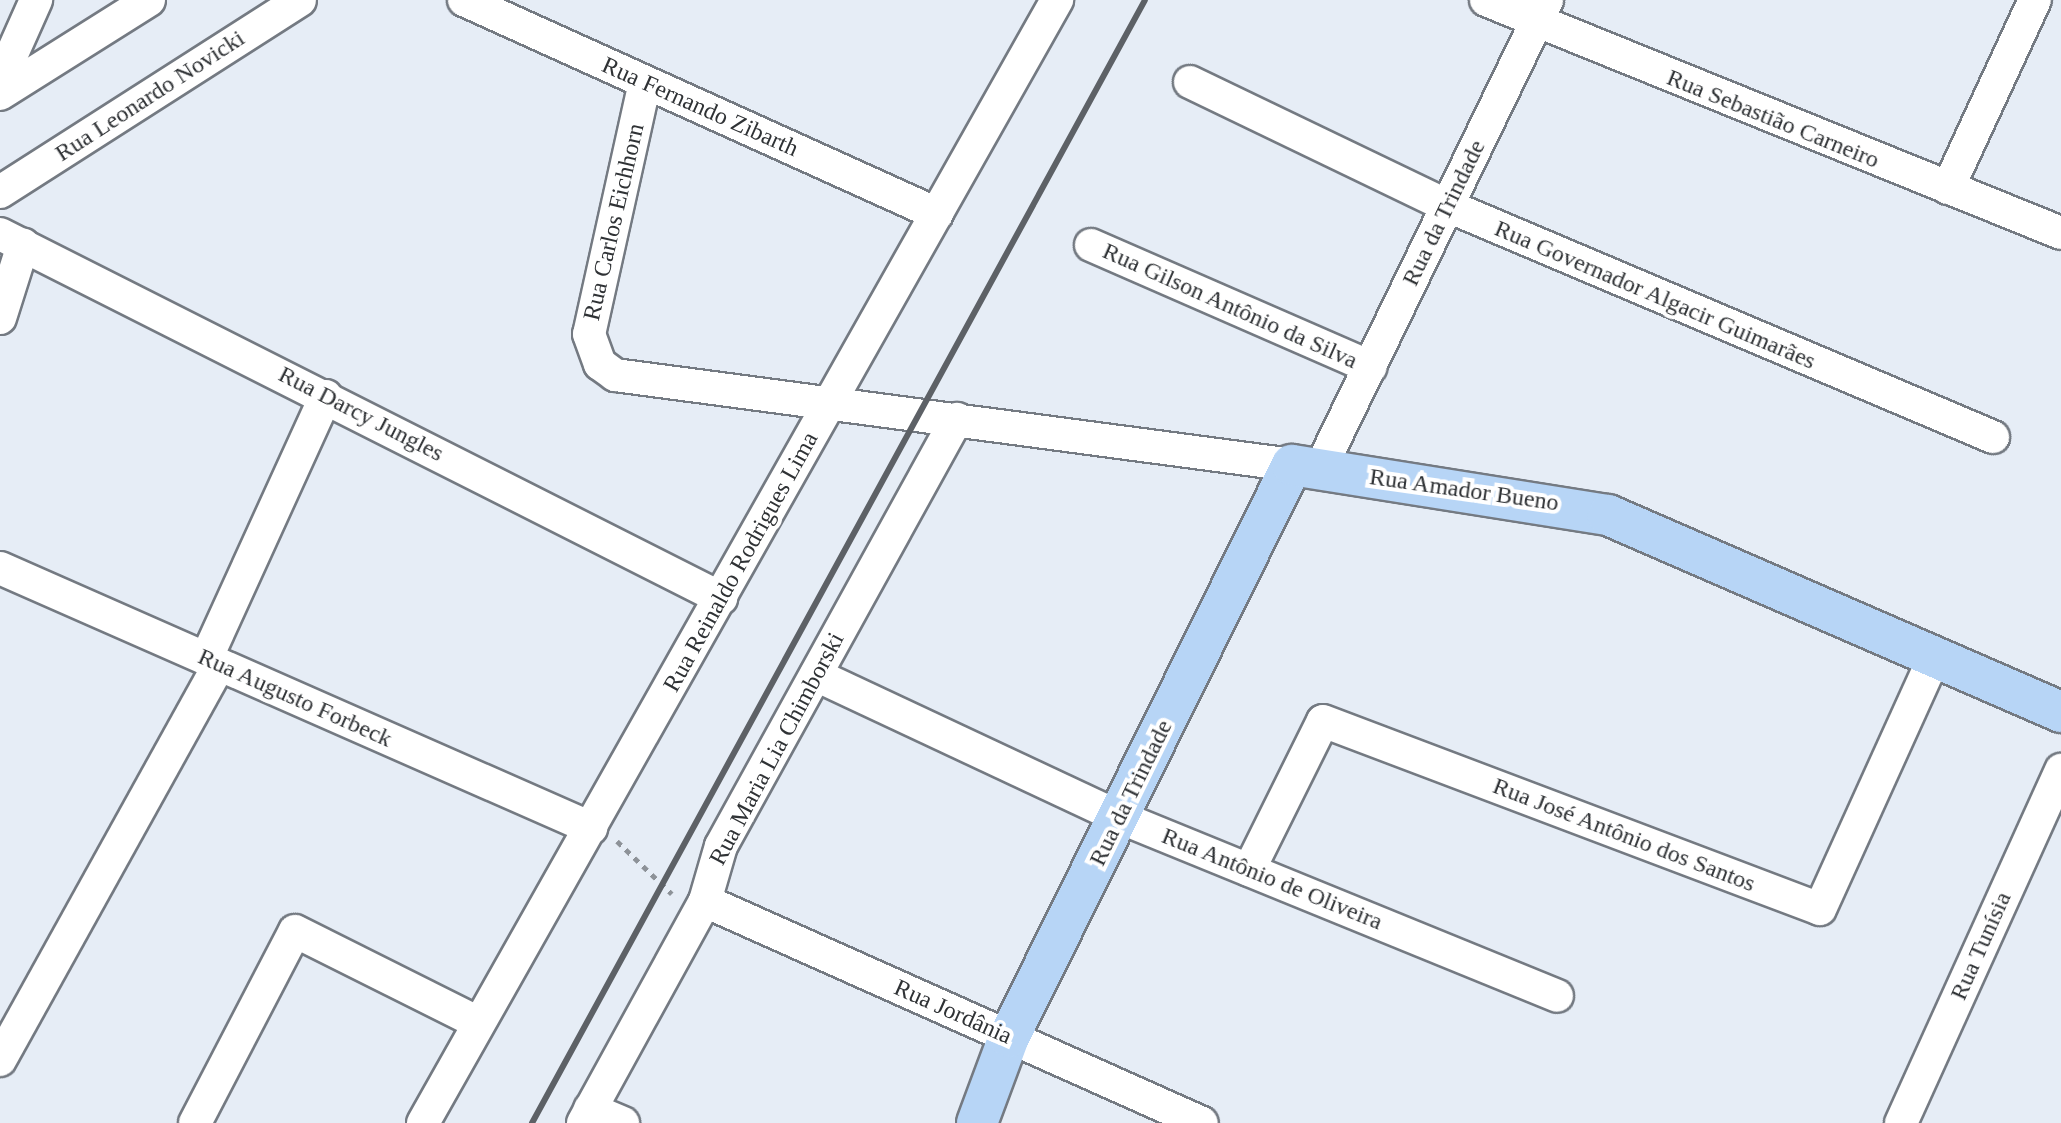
<!DOCTYPE html>
<meta charset="utf-8">
<style>
body{margin:0}
#map{position:relative;width:2061px;height:1123px;overflow:hidden;background:#e6edf6;font-family:Georgia,serif}
div>[style]{position:absolute}
[style*='--x']{left:calc(var(--x)*1px);top:calc(var(--y)*1px);width:calc(var(--w)*1px);rotate:calc(var(--a)*1deg)}
.path>*{height:5px;margin-top:-2.5px;transform-origin:0;background:repeating-linear-gradient(90deg,#8d9298 0 6px,transparent 0 12px)}
.roads{filter:drop-shadow(2px 0 #747a82) drop-shadow(-2px 0 #747a82) drop-shadow(0 2px #747a82) drop-shadow(0 -2px #747a82)}
.minor>*{height:32px;margin:-16px;padding:0 16px;transform-origin:16px;border-radius:16px;background:#fff}
.major>*{height:40px;margin:-20px;padding:0 20px;transform-origin:20px;border-radius:20px;background:#b7d5f6}
.rail>*{height:6px;margin:-3px;padding:0 3px;transform-origin:3px;border-radius:3px;background:#5d6166}
span{translate:-50% -50%;white-space:nowrap;text-align:center;line-height:1.15;-webkit-text-stroke:8px #fff;paint-order:stroke}
.street-label{font-size:24px;color:#2f3235}
</style>
<div id="map">
<div class="path">
<i style="--x:617;--y:841;--w:76;--a:43.9"></i>
</div>
<div class="roads">
<div class="minor">
<i style="--x:464;--y:0;--w:519;--a:24.34"></i>
<i style="--x:1486;--y:0;--w:620;--a:22.06"></i>
<i style="--x:0;--y:81;--w:89;--a:-66"></i>
<i style="--x:645;--y:82;--w:258;--a:102.5"></i>
<i style="--x:589;--y:334;--w:32;--a:70"></i>
<i style="--x:600;--y:364;--w:19;--a:36"></i>
<i style="--x:615;--y:375;--w:683;--a:7.57"></i>
<i style="--x:1190;--y:82;--w:286;--a:25.7"></i>
<i style="--x:1448;--y:206;--w:592;--a:22.97"></i>
<i style="--x:0;--y:94;--w:176;--a:-32.2"></i>
<i style="--x:1948;--y:188;--w:207;--a:-65.2"></i>
<i style="--x:0;--y:192;--w:356;--a:-32.6"></i>
<i style="--x:0;--y:234;--w:808;--a:26.79"></i>
<i style="--x:1091;--y:245;--w:305;--a:23.6"></i>
<i style="--x:0;--y:318;--w:77;--a:-72.5"></i>
<i style="--x:1320;--y:469;--w:521;--a:-64.17"></i>
<i style="--x:0;--y:568;--w:646;--a:23.75"></i>
<i style="--x:206;--y:659;--w:289;--a:-65.5"></i>
<i style="--x:816;--y:675;--w:335;--a:25.1"></i>
<i style="--x:1119;--y:817;--w:473;--a:22.2"></i>
<i style="--x:1249;--y:870;--w:166;--a:-63.6"></i>
<i style="--x:1323;--y:721;--w:531;--a:20.72"></i>
<i style="--x:1820;--y:909;--w:279;--a:-65.6"></i>
<i style="--x:705;--y:901;--w:544;--a:24.07"></i>
<i style="--x:0;--y:1060;--w:452;--a:-61"></i>
<i style="--x:590;--y:1109;--w:36;--a:23"></i>
<i style="--x:195;--y:1123;--w:216;--a:-62.5"></i>
<i style="--x:295;--y:931;--w:203;--a:26.6"></i>
<i style="--x:423;--y:1123;--w:1290;--a:-60.55"></i>
<i style="--x:583;--y:1123;--w:253;--a:-61.2"></i>
<i style="--x:705;--y:901;--w:57;--a:-73.8"></i>
<i style="--x:721;--y:846;--w:488;--a:-61.1"></i>
<i style="--x:1901;--y:1123;--w:388;--a:-65.6"></i>
</div>
<div class="major">
<i style="--x:977;--y:1123;--w:92;--a:-69.6"></i>
<i style="--x:1009;--y:1037;--w:638;--a:-63.68"></i>
<i style="--x:1292;--y:465;--w:320;--a:9"></i>
<i style="--x:1608;--y:515;--w:494;--a:23.5"></i>
</div>
</div>
<div class="rail">
<i style="--x:532;--y:1123;--w:1279;--a:-61.37"></i>
</div>
<div class="street-label">
<span style="left:150px;top:96px;rotate:-33deg">Rua Leonardo Novicki</span>
<span style="left:700px;top:107px;rotate:24deg">Rua Fernando Zibarth</span>
<span style="left:1773px;top:119px;rotate:22deg">Rua Sebastião Carneiro</span>
<span style="left:1444px;top:213px;rotate:-64deg">Rua da Trindade</span>
<span style="left:614px;top:222px;rotate:-77deg">Rua Carlos Eichhorn</span>
<span style="left:1655px;top:295px;rotate:23deg">Rua Governador Algacir Guimarães</span>
<span style="left:1230px;top:306px;rotate:24deg">Rua Gilson Antônio da Silva</span>
<span style="left:361px;top:414px;rotate:27deg">Rua Darcy Jungles</span>
<span style="left:1464px;top:490px;rotate:8deg">Rua Amador Bueno</span>
<span style="left:741px;top:562px;rotate:-61deg">Rua Reinaldo Rodrigues Lima</span>
<span style="left:295px;top:698px;rotate:24deg">Rua Augusto Forbeck</span>
<span style="left:777px;top:749px;rotate:-62deg">Rua Maria Lia Chimborski</span>
<span style="left:1131px;top:793px;rotate:-64deg">Rua da Trindade</span>
<span style="left:1624px;top:835px;rotate:21deg">Rua José Antônio dos Santos</span>
<span style="left:1272px;top:879px;rotate:22deg">Rua Antônio de Oliveira</span>
<span style="left:1981px;top:946px;rotate:-66deg">Rua Tunísia</span>
<span style="left:953px;top:1012px;rotate:24deg">Rua Jordânia</span>
</div>
</div>
